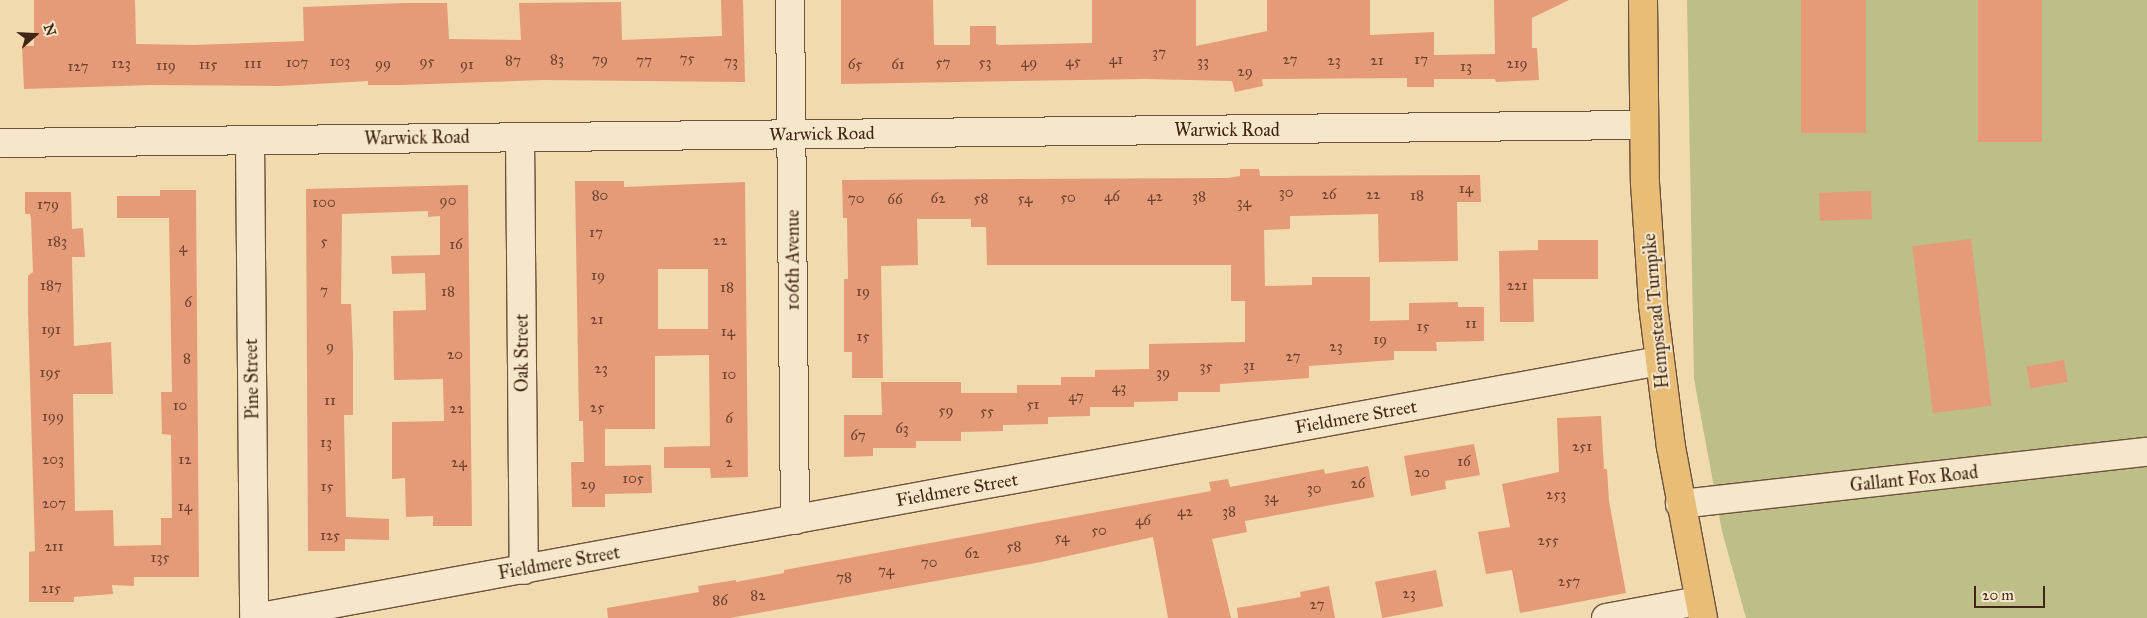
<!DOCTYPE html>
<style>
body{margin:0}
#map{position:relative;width:2147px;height:618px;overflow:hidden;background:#f1daae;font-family:"IM FELL Great Primer",serif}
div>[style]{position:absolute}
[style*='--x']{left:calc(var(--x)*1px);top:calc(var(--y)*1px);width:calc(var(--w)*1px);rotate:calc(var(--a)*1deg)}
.green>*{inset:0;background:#bdbe88}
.building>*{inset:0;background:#e59b77;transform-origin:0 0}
.roads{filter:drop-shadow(1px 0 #6d523d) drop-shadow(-1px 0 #6d523d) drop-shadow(0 1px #6d523d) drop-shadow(0 -1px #6d523d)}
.street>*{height:28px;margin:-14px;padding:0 14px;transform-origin:14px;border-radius:14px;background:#f6e7ca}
.primary>*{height:28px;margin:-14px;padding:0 14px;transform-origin:14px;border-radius:14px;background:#e8bd77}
span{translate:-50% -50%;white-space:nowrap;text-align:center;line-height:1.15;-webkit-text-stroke:4px #f6e7ca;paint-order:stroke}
.number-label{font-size:15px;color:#6a422f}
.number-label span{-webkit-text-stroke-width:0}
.street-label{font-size:18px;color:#412517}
.north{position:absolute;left:10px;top:10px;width:50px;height:50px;-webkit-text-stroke:4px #f6e7ca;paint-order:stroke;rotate:71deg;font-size:14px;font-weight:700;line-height:20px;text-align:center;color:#412517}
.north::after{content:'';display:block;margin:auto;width:18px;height:22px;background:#412517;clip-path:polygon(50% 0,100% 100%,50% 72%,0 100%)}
.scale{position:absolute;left:1974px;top:586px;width:71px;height:22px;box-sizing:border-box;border:2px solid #412517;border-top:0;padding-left:6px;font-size:15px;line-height:18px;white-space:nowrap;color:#412517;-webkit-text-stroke:4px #f6e7ca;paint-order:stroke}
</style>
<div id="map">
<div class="green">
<i style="clip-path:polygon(1687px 0,2147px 0,2147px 618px,1746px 618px,1722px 531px,1694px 379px)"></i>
</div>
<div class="building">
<i style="clip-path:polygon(34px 0,135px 0,136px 44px,194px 45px,304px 41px,303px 7px,404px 3px,447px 3px,449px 39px,521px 40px,519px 3px,621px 2px,622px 40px,722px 36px,721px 0,743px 0,745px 82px,543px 80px,400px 85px,368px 85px,368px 81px,281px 86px,151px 85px,24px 89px,22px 46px,34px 46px)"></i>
<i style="clip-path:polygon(841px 0,933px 0,934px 45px,970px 45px,970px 26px,996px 26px,996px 44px,1000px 45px,1092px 43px,1092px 0,1196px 0,1196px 46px,1267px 31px,1267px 0,1370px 0,1370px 35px,1434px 32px,1434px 55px,1495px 54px,1494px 0,1569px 0,1532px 18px,1532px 48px,1537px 48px,1539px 80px,1496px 82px,1495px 79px,1434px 79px,1434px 87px,1407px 87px,1407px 78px,1262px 79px,1263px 86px,1235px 92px,1232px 81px,1145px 79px,841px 84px)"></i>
<i style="left:1801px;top:0;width:65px;height:133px"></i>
<i style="left:1978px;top:0;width:64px;height:142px"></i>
<i style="clip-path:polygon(1240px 169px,1259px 169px,1260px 176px,1480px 175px,1481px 202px,1457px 202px,1458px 261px,1379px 262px,1378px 214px,1290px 216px,1290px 229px,1264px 230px,1265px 286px,1312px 285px,1312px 277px,1370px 277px,1370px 321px,1409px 320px,1409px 303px,1458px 302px,1458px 307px,1484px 307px,1484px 341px,1436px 342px,1437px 351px,1394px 351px,1394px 360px,1309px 366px,1309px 378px,1220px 384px,1220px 392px,1178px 392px,1178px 401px,1134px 402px,1134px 407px,1090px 407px,1090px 416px,1048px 417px,1048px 424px,1003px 425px,1003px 431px,961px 432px,961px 441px,916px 441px,916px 448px,873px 448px,873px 456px,844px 457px,844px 415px,882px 415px,881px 382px,961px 382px,961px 393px,1017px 393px,1017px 385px,1061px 385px,1061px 377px,1095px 377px,1095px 370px,1149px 369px,1149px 344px,1245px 342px,1245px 301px,1231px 301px,1231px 265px,987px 265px,986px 227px,971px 227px,971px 219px,917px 219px,918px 265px,881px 266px,883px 378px,852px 378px,852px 352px,844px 352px,844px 279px,848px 279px,847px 218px,843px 218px,842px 180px,1228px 178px,1240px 176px)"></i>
<i style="clip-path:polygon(evenodd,575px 181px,624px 181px,624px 187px,745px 182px,748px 477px,711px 478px,710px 468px,664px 468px,664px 447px,710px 446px,709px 355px,655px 356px,655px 429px,605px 429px,605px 466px,651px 465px,652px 493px,605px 494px,605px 507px,572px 507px,571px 462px,584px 462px,583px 421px,579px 421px,575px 181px,658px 269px,708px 269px,708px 329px,658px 329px,658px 269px)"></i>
<i style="clip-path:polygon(468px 185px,472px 526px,433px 526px,433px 516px,406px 517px,405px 478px,392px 479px,392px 422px,444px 421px,443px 379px,394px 380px,393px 311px,426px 310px,425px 273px,392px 274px,391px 256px,440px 255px,440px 216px,428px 217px,428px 211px,342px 214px,341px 304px,351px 304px,353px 354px,353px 415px,344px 415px,346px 517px,389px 519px,389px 540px,345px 539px,345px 551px,308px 551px,306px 189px)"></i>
<i style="clip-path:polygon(160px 190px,196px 190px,199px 577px,134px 577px,134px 586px,112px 585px,113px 594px,74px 597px,74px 602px,29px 602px,29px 552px,35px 551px,28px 311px,28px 276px,33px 272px,31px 219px,30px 214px,25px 214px,25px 192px,71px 192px,72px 229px,83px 228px,85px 257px,72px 257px,74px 346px,111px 342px,113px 394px,73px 394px,75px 511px,113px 510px,114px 546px,161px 545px,161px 518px,172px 518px,171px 435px,162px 434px,161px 392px,172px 392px,169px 218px,117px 218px,117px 196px,160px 196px)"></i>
<i style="left:1871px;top:191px;width:28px;height:52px;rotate:88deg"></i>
<i style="left:1971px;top:239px;width:168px;height:59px;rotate:83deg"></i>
<i style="clip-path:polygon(1538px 240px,1598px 240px,1598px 279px,1533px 279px,1534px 322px,1500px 322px,1499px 251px,1538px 250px)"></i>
<i style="left:2064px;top:360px;width:22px;height:38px;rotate:80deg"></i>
<i style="clip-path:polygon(1601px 416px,1604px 469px,1607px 469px,1609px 501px,1626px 593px,1520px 613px,1512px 570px,1486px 574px,1478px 532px,1510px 527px,1502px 484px,1559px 472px,1557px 418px)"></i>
<i style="clip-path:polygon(1474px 444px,1480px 475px,1445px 481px,1446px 489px,1411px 496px,1404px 456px)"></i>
<i style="clip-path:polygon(1368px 466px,1374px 497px,1245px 521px,1247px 532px,1212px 539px,1231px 618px,1168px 618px,1153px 537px,1041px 562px,730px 618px,608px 618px,607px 608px,699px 592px,698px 586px,736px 580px,736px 582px,784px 573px,784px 570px,1211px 491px,1209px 482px,1228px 479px,1230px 487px,1324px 469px,1325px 474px)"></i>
<i style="left:1436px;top:570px;width:37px;height:62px;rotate:79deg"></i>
<i style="clip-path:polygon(1329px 586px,1335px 618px,1238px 618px,1237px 608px,1301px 597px,1300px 592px)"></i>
</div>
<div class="roads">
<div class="street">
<i style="--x:790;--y:0;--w:520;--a:89.45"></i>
<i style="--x:520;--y:137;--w:433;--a:89.5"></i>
<i style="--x:250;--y:141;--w:477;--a:89.5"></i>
<i style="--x:0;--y:143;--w:1644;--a:-0.63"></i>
<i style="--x:1680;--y:504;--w:470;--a:-6.4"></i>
<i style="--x:255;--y:618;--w:1427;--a:-10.37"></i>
<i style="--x:1606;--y:618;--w:95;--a:-10.4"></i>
</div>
<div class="primary">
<i style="--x:1643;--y:0;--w:183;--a:89.4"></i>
<i style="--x:1645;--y:183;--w:122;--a:86.2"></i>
<i style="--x:1653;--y:305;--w:143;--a:82.8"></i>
<i style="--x:1671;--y:447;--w:174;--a:79.4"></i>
</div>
</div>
<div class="number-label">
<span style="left:1159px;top:53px">37</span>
<span style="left:687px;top:59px">75</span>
<span style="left:557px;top:60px">83</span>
<span style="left:600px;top:60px">79</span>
<span style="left:1116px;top:60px">41</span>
<span style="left:1290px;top:60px">27</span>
<span style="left:1421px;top:60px">17</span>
<span style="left:513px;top:61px">87</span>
<span style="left:644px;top:61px">77</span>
<span style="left:1334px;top:61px">23</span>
<span style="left:1377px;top:61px">21</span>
<span style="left:340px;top:62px">103</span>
<span style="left:427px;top:62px">95</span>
<span style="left:731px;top:62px">73</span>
<span style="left:1073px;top:62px">45</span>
<span style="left:1203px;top:62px">33</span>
<span style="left:297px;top:63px">107</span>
<span style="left:943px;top:63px">57</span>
<span style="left:985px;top:63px">53</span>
<span style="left:1029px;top:63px">49</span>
<span style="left:121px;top:64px">123</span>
<span style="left:253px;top:64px">111</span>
<span style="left:383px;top:64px">99</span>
<span style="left:1517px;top:64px">219</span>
<span style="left:208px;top:65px">115</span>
<span style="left:467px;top:65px">91</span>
<span style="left:855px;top:65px">65</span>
<span style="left:898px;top:65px">61</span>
<span style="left:166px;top:66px">119</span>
<span style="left:78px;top:67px">127</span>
<span style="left:1466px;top:67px">13</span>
<span style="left:1245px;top:72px">29</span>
<span style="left:1466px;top:189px">14</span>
<span style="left:1286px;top:193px">30</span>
<span style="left:1329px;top:195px">26</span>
<span style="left:1373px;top:195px">22</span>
<span style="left:600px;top:196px">80</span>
<span style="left:1417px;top:196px">18</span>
<span style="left:1112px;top:197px">46</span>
<span style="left:1155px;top:197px">42</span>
<span style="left:1199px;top:197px">38</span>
<span style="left:1068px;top:198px">50</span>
<span style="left:856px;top:199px">70</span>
<span style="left:938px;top:199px">62</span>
<span style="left:981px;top:199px">58</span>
<span style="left:1025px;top:199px">54</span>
<span style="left:895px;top:200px">66</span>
<span style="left:448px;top:201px">90</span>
<span style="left:324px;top:203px">100</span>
<span style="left:1244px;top:203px">34</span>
<span style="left:48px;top:205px">179</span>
<span style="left:596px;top:233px">17</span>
<span style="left:720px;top:241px">22</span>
<span style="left:57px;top:242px">183</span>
<span style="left:324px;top:242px">5</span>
<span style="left:456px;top:245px">16</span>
<span style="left:183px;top:248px">4</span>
<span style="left:598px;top:276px">19</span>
<span style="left:51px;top:286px">187</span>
<span style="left:1517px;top:286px">221</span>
<span style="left:727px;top:288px">18</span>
<span style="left:324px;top:291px">7</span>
<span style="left:448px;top:292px">18</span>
<span style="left:863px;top:292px">19</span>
<span style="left:188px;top:303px">6</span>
<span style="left:597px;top:320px">21</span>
<span style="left:1471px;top:324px">11</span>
<span style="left:1423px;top:327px">15</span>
<span style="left:51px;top:330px">191</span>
<span style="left:728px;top:332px">14</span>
<span style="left:863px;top:337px">15</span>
<span style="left:1380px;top:340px">19</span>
<span style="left:330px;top:347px">9</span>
<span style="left:1336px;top:347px">23</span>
<span style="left:455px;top:355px">20</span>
<span style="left:1293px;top:357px">27</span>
<span style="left:187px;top:359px">8</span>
<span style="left:1249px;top:366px">31</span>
<span style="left:1206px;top:367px">35</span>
<span style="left:601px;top:369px">23</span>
<span style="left:50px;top:373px">195</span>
<span style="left:1163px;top:373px">39</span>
<span style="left:729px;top:375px">10</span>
<span style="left:1119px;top:388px">43</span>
<span style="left:1076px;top:397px">47</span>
<span style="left:330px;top:401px">11</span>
<span style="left:1033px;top:405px">51</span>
<span style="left:180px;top:406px">10</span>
<span style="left:597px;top:408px">25</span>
<span style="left:457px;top:409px">22</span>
<span style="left:946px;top:411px">59</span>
<span style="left:987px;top:412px">55</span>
<span style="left:53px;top:417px">199</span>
<span style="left:729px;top:419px">6</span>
<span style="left:902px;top:429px">63</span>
<span style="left:858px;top:436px">67</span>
<span style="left:326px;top:443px">13</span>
<span style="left:1582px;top:447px">251</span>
<span style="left:53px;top:460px">203</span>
<span style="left:185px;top:460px">12</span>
<span style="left:1464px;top:462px">16</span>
<span style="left:459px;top:463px">24</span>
<span style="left:729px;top:463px">2</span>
<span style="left:1422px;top:473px">20</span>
<span style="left:633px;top:479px">105</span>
<span style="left:1358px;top:484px">26</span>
<span style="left:588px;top:485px">29</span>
<span style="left:327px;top:487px">15</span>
<span style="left:1314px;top:489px">30</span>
<span style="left:1556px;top:495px">253</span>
<span style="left:1271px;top:498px">34</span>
<span style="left:54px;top:504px">207</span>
<span style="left:185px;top:507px">14</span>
<span style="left:1185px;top:512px">42</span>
<span style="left:1229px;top:512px">38</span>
<span style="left:1143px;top:521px">46</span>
<span style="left:1099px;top:531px">50</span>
<span style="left:330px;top:536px">125</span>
<span style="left:1062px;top:538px">54</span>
<span style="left:1548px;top:541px">255</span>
<span style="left:54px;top:547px">211</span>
<span style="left:1014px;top:547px">58</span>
<span style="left:972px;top:554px">62</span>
<span style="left:160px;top:558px">135</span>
<span style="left:929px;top:563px">70</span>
<span style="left:886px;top:571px">74</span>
<span style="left:844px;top:578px">78</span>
<span style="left:1569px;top:582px">257</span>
<span style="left:51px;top:589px">215</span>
<span style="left:1409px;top:594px">23</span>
<span style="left:758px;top:596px">82</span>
<span style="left:720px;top:601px">86</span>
<span style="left:1317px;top:605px">27</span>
</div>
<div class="street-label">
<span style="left:1227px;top:130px">Warwick Road</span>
<span style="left:822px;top:134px;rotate:-1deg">Warwick Road</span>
<span style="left:417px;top:138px;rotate:-1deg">Warwick Road</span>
<span style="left:793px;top:260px;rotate:-90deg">106th Avenue</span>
<span style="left:1656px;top:311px;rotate:-95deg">Hempstead Turnpike</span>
<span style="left:522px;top:353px;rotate:-90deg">Oak Street</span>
<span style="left:252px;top:379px;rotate:-91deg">Pine Street</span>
<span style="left:1356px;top:417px;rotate:-10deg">Fieldmere Street</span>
<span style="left:1914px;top:479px;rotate:-6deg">Gallant Fox Road</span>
<span style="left:957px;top:490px;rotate:-10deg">Fieldmere Street</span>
<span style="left:559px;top:563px;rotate:-10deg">Fieldmere Street</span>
</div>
<div class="north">N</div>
<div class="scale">20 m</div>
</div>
